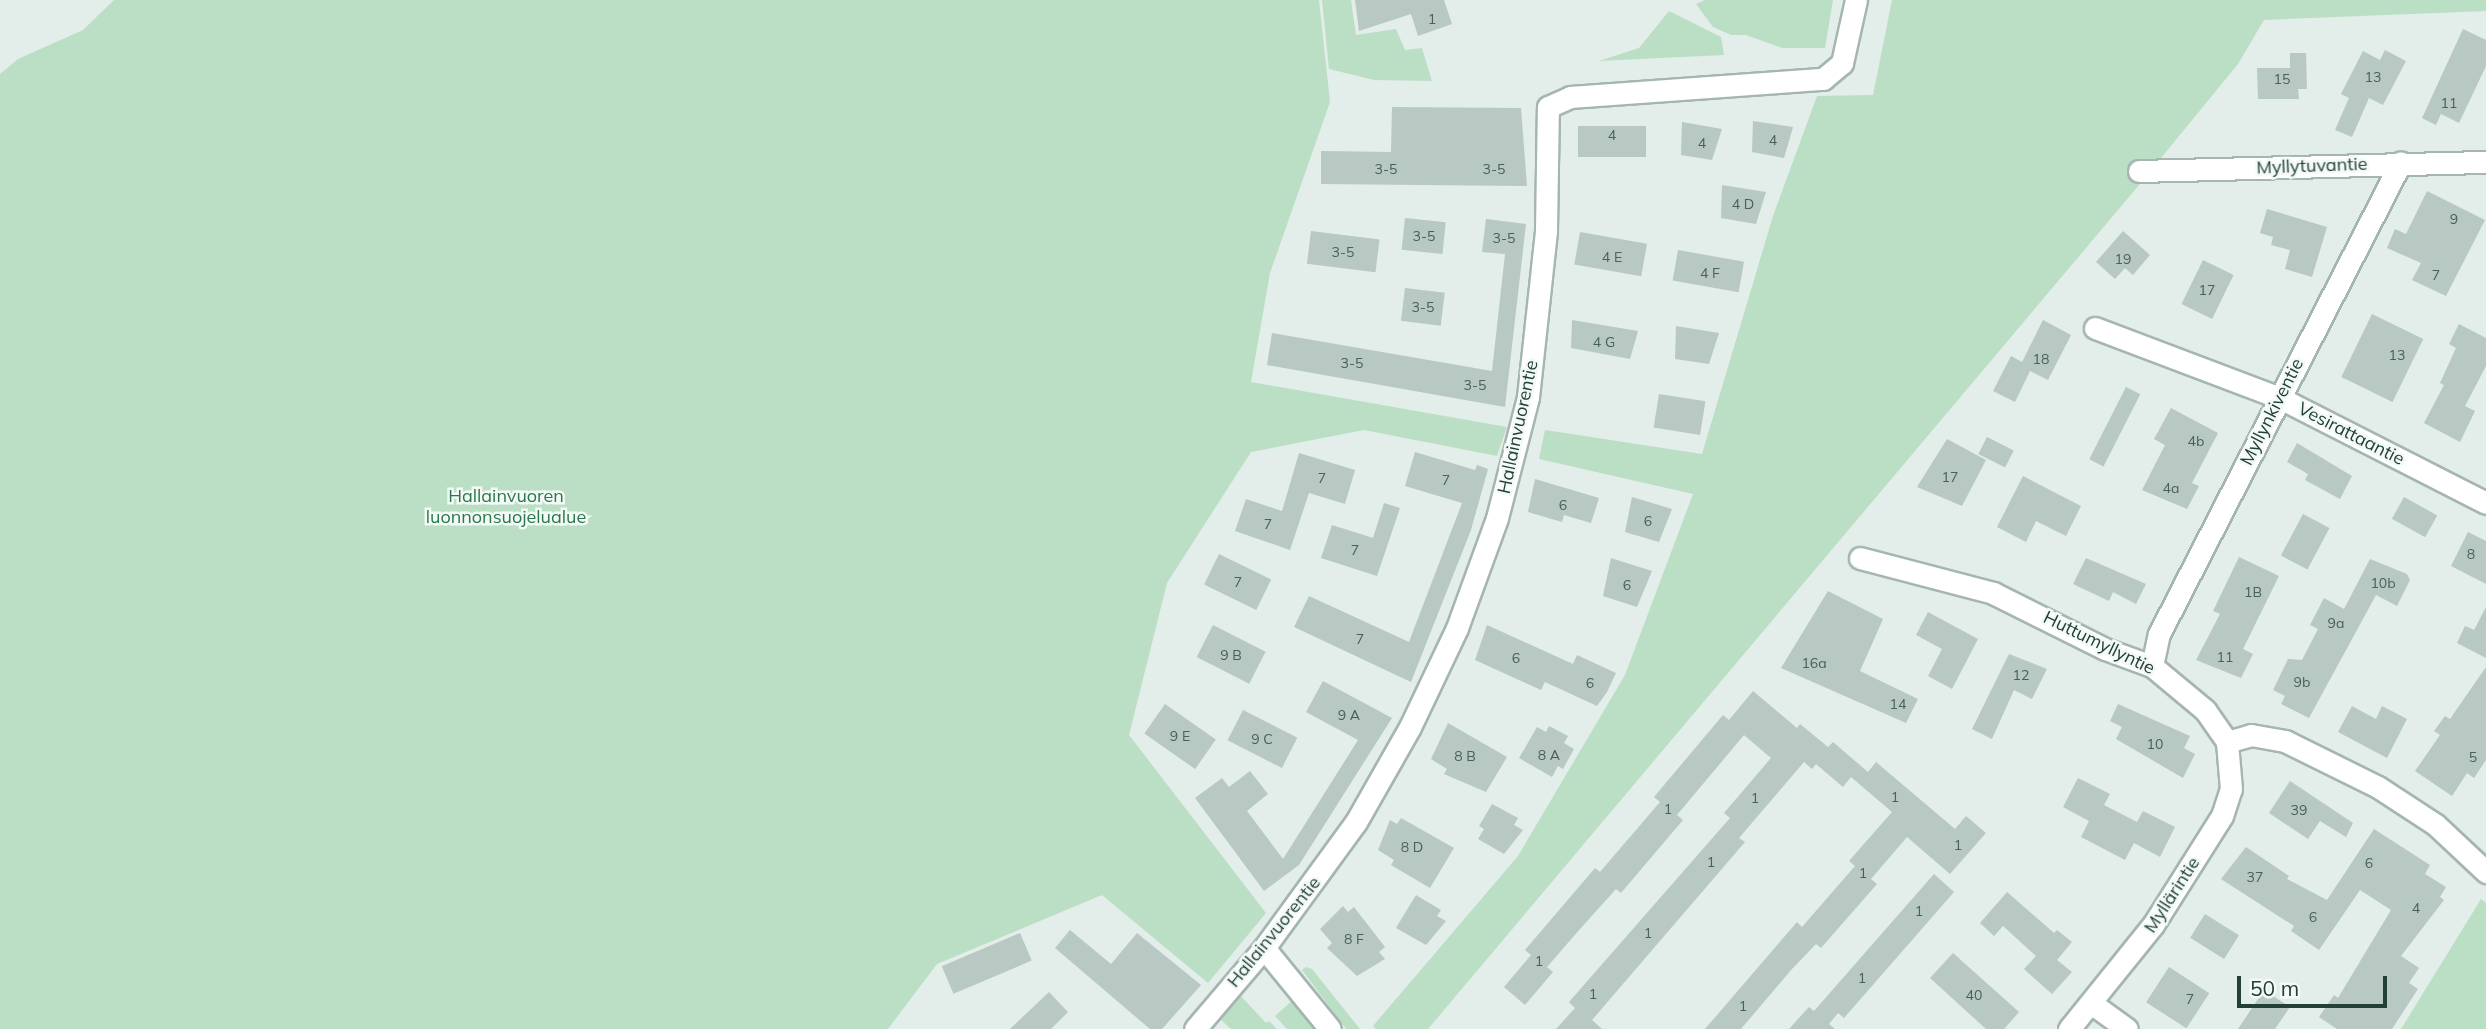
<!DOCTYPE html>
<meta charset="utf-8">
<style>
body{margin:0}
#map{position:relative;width:2486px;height:1029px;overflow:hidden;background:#e3ede9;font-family:Mulish,sans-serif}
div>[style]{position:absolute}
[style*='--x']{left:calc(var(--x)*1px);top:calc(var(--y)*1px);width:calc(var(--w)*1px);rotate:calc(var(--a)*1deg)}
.green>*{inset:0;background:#bbdfc5}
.building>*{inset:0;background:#b8c8c2;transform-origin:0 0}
.roads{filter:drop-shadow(2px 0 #a5b5b0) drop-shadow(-2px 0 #a5b5b0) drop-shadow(0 2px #a5b5b0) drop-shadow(0 -2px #a5b5b0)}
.minor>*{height:21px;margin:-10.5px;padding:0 10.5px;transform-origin:10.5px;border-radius:10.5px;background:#fff}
span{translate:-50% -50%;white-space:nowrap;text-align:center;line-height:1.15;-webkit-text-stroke:5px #f3f9f7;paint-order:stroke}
.number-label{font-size:14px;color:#48615a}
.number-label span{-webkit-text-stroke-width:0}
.street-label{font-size:18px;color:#223f38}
.park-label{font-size:18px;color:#2a7849}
.scale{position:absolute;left:2237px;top:976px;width:150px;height:32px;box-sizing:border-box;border:4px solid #223f38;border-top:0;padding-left:9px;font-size:21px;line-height:24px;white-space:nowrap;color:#223f38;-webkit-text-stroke:5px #f3f9f7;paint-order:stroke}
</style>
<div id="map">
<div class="green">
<i style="clip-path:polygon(114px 0,1319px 0,1330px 102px,1270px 273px,1251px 382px,1507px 427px,1497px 456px,1364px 430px,1251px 452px,1167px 583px,1129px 735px,1266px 913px,1208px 983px,1102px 895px,937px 964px,888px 1029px,0 1029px,0 74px,18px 59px,83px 30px)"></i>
<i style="clip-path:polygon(1322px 0,1351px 0,1356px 35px,1396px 29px,1405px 50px,1422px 48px,1432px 81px,1374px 80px,1329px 69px)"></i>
<i style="clip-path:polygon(1705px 0,1833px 0,1825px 48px,1782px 48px,1746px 35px,1731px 35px,1713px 27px,1696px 4px)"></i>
<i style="clip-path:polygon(1892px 0,2486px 0,2486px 11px,2264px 20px,2238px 64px,2134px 191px,1428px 1029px,1376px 1029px,1373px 1026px,1518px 856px,1625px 675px,1693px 494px,1539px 459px,1545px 430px,1702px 454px,1773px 216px,1817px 96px,1873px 95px)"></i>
<i style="clip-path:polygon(1669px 11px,1721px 37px,1724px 55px,1599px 61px,1639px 48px)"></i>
<i style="clip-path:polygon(2481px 899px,2486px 903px,2486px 1029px,2401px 1029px)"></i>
<i style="clip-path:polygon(1306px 967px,1312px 969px,1360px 1029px,1346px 1029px,1302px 970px)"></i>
<i style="clip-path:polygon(1239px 994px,1266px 1023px,1269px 1021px,1277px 1029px,1231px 1029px,1220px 1019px)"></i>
<i style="clip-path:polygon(1294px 999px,1321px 1029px,1287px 1029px,1275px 1016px)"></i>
</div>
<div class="building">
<i style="clip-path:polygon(1355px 0,1444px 0,1452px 24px,1418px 36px,1411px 14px,1359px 31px)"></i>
<i style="clip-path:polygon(2463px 29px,2486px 40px,2486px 66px,2459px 123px,2441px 114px,2436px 125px,2422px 118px)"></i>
<i style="clip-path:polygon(2385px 50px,2406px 61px,2383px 105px,2369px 98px,2352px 137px,2335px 130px,2349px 98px,2341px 94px,2363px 51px,2380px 60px)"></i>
<i style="clip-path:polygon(2290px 53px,2306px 53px,2307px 89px,2298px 89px,2299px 99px,2258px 99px,2257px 68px,2290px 68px)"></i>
<i style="clip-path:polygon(1392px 107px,1521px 108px,1527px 186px,1321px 184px,1321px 151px,1391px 152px)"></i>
<i style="clip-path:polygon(1753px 121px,1793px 127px,1784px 158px,1752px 152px)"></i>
<i style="clip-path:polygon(1682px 122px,1722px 129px,1712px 160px,1681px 155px)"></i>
<i style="left:1578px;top:126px;width:68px;height:31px"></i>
<i style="clip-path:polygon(1722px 185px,1766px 192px,1756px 224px,1721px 218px)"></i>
<i style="clip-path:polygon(2427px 191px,2485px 220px,2446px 296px,2412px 280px,2421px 263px,2387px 248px,2395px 229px,2406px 234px)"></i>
<i style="clip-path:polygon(2267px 209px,2327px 227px,2312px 277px,2285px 269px,2290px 250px,2271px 245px,2273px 237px,2260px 233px)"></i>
<i style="left:1405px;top:218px;width:41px;height:32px;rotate:6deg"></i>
<i style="clip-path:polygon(1486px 219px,1526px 224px,1505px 407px,1267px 365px,1272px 333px,1492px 371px,1505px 254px,1482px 252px)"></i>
<i style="left:1311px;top:231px;width:69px;height:33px;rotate:7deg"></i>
<i style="clip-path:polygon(2123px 231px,2150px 255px,2133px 275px,2125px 268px,2115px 279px,2096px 262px)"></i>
<i style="left:1580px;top:232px;width:68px;height:33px;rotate:10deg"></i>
<i style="left:1678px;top:250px;width:67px;height:31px;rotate:10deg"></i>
<i style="left:2203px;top:260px;width:34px;height:49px;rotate:26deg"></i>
<i style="left:1405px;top:288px;width:40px;height:33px;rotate:7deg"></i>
<i style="left:2372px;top:314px;width:57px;height:70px;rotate:26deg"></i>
<i style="clip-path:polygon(1572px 320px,1638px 331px,1630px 359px,1571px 348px)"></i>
<i style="clip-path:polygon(2043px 320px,2071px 335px,2048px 380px,2030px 371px,2015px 402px,1993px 391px,2011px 356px,2022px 362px)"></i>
<i style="clip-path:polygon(2459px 324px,2486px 338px,2486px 366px,2465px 406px,2475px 411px,2460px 442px,2424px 423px,2444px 385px,2440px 383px,2456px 348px,2449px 344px)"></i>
<i style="clip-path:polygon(1676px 326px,1719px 333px,1709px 364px,1675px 359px)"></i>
<i style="left:2126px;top:387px;width:16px;height:81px;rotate:27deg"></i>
<i style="left:1659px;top:394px;width:47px;height:34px;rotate:9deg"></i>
<i style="clip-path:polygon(2171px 408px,2218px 433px,2192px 483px,2199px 486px,2187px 509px,2142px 490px,2165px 445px,2154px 439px)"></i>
<i style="left:1987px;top:437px;width:30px;height:19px;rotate:27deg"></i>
<i style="clip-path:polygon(1947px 439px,1986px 460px,1962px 506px,1917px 487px)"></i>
<i style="clip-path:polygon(2297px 443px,2352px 476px,2340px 499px,2305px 480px,2308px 474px,2287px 462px)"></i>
<i style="clip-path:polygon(1415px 452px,1475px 470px,1477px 465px,1488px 469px,1471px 530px,1411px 682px,1294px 627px,1309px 596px,1409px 642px,1462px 503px,1405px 486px)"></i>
<i style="clip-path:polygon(1299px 453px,1355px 470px,1345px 504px,1309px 493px,1290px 550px,1235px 531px,1246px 499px,1282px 511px)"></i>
<i style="clip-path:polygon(2023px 476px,2081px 506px,2066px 536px,2036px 521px,2026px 542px,1997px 527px)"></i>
<i style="clip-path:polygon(1535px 479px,1599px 498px,1591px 523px,1564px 515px,1562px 522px,1528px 512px)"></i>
<i style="clip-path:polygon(1632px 497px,1672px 509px,1659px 542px,1625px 532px)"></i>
<i style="left:2404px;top:497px;width:38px;height:25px;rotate:29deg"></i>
<i style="clip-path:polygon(1384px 503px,1400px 508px,1377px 576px,1321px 558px,1332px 525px,1373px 538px)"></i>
<i style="left:2303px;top:514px;width:30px;height:47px;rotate:28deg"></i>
<i style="clip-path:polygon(2468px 532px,2486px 541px,2486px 584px,2451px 566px)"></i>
<i style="left:1219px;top:554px;width:58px;height:34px;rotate:26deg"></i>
<i style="clip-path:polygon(2239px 557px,2279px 576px,2243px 649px,2253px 654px,2241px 678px,2196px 660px,2220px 614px,2213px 611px)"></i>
<i style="clip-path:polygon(1611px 558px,1652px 571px,1637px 607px,1603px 596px)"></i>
<i style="clip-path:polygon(2086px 558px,2146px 584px,2136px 604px,2113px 592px,2109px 601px,2073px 584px)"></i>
<i style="clip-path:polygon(2370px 559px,2407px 574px,2410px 580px,2397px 606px,2376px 595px,2309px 718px,2281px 704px,2285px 696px,2273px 690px,2288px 659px,2302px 660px,2318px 629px,2310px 625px,2324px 598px,2344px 609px)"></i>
<i style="clip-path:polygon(1828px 591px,1883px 619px,1860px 671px,1918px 699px,1906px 723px,1781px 668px)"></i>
<i style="clip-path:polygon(2486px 607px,2486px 658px,2457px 643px,2465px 626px,2474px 630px)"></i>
<i style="clip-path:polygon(1928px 612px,1978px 639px,1952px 689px,1928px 676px,1942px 649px,1916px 635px)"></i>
<i style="left:1213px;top:625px;width:59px;height:36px;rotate:27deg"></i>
<i style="clip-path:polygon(1487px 625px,1573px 664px,1577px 655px,1616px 673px,1607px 692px,1597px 706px,1545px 682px,1541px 690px,1475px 660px)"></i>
<i style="clip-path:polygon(2009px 654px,2047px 669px,2032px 699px,2014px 690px,1992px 739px,1972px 729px)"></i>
<i style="clip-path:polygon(2486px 667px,2486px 760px,2474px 778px,2467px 773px,2452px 796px,2415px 771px,2440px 735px,2434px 731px,2445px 716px,2450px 719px)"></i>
<i style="clip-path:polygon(1323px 681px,1392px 718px,1299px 865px,1264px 891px,1195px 798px,1222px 778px,1229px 787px,1250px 771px,1268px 794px,1247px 811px,1283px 859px,1358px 740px,1306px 712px)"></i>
<i style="clip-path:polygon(1753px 691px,1797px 728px,1800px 724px,1828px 747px,1833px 742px,1868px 772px,1876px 762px,1955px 829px,1966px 816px,1986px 833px,1950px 874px,1907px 837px,1871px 879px,1877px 884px,1821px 948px,1816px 944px,1792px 969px,1741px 1029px,1705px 1029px,1797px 922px,1802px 927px,1855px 866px,1849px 861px,1892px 812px,1851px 777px,1843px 787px,1816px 764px,1812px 769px,1804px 762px,1739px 838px,1745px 842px,1592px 1020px,1602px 1029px,1556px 1029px,1575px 1008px,1569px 1002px,1730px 818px,1724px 813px,1771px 758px,1744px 735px,1677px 815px,1683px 820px,1621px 893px,1616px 889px,1580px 929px,1547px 967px,1553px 972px,1525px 1005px,1504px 987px,1531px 955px,1525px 950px,1595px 868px,1600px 872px,1660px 802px,1654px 797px,1723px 715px,1729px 720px)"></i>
<i style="left:1165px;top:704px;width:62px;height:36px;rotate:35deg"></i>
<i style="clip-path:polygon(2118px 704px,2190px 736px,2184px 748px,2195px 754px,2183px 778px,2116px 739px,2122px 727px,2110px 721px)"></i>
<i style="clip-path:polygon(2352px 706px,2376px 719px,2382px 706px,2407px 719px,2387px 758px,2338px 732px)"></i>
<i style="left:1243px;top:710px;width:61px;height:34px;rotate:27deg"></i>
<i style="clip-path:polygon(1448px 723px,1507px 757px,1486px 792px,1444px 774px,1447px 769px,1431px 759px)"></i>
<i style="clip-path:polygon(1549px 726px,1568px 736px,1564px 743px,1574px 749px,1563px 769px,1558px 766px,1552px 777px,1519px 758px,1537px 727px,1546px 732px)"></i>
<i style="clip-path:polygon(2078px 778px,2110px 794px,2104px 805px,2137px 822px,2143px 811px,2175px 827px,2160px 857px,2134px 843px,2125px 860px,2081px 837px,2089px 821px,2063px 807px)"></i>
<i style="clip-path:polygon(2290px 781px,2353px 823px,2346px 837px,2320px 821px,2308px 839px,2269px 813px)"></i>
<i style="clip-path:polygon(1492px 804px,1518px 818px,1514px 825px,1523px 830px,1504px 854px,1478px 839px,1484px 829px,1479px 826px)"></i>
<i style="clip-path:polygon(1401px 818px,1454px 848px,1430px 888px,1391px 865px,1394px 860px,1378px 850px,1390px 820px,1397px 824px)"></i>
<i style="clip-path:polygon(2374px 829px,2430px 865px,2425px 874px,2446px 887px,2440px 897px,2444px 900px,2401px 956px,2419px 968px,2409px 983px,2418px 989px,2392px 1029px,2337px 1029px,2319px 1017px,2334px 995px,2338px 998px,2391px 910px,2360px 890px,2319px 950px,2291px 931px,2294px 926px,2221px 879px,2246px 847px,2289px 876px,2287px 879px,2327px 900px)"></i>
<i style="clip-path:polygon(1934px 874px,1954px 892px,1844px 1018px,1838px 1013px,1829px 1024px,1835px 1029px,1789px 1029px,1809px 1007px,1814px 1011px)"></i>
<i style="clip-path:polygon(2007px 892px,2054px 933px,2057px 930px,2072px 942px,2057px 960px,2072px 972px,2052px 994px,2024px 969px,2036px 956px,2003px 926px,1994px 936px,1980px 923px)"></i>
<i style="clip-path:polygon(1416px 895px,1441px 910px,1437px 916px,1446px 921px,1426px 945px,1396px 928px)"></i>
<i style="clip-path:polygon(1343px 906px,1348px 912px,1354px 907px,1385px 947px,1379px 952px,1385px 959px,1357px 976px,1327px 948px,1332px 943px,1320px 929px)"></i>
<i style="left:2205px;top:914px;width:40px;height:28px;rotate:32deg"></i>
<i style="clip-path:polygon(1070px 930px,1111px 964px,1137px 933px,1201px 985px,1162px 1029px,1150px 1029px,1055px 948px)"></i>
<i style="left:1020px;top:933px;width:30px;height:85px;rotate:67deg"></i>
<i style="clip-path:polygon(1953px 953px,2019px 1012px,2004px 1029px,1986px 1029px,1930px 978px)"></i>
<i style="left:2169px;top:967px;width:48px;height:42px;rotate:33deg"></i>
<i style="clip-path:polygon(2264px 990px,2290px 1007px,2275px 1029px,2238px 1029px)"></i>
<i style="clip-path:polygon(1049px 992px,1068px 1012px,1051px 1029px,1010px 1029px)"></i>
</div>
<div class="roads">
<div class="minor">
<i style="--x:2139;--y:171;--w:347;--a:-1.5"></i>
<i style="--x:2095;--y:328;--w:198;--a:20.7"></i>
<i style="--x:2280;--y:398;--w:231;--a:27"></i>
<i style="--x:1860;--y:558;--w:138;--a:14.7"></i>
<i style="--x:1993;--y:593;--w:125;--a:26.6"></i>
<i style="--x:2105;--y:649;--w:50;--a:19.9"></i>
<i style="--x:2152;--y:666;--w:69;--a:39.7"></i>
<i style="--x:2205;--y:710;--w:39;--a:55"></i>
<i style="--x:2227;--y:742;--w:25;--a:-16"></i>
<i style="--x:2251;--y:735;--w:35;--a:10"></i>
<i style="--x:2285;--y:741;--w:104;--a:26.3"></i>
<i style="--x:2378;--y:787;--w:69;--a:33.2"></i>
<i style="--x:2436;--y:825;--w:69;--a:43.2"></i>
<i style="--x:2152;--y:666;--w:33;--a:-78"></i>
<i style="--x:2159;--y:634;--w:530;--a:-62.86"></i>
<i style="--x:1264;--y:948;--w:104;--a:50.8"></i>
<i style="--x:2091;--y:1003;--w:44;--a:35.8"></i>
<i style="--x:1195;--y:1029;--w:106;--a:-49.6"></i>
<i style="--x:1264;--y:948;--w:156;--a:-53.9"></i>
<i style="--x:1356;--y:822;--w:109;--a:-60.4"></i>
<i style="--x:1410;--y:727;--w:110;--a:-64.6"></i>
<i style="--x:1457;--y:628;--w:117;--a:-70"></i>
<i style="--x:1497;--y:518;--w:125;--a:-75.6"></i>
<i style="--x:1528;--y:397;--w:168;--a:-83.8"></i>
<i style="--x:1546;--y:230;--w:123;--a:-89.1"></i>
<i style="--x:1548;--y:107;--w:24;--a:-24"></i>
<i style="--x:1570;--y:97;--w:254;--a:-4.1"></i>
<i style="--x:1823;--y:79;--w:25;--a:-40"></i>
<i style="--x:1842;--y:63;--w:65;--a:-77.5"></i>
<i style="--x:2069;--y:1029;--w:134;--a:-51.1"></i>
<i style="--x:2153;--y:925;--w:129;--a:-57.7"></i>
<i style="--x:2222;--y:816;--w:28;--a:-72"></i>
<i style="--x:2231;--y:789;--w:47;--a:-94.9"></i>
</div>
</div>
<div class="number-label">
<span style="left:1432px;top:19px">1</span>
<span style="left:2373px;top:77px">13</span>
<span style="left:2282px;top:79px">15</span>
<span style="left:2449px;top:103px">11</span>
<span style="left:1612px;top:135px">4</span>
<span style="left:1773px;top:140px">4</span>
<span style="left:1702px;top:143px">4</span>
<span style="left:1386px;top:169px">3-5</span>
<span style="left:1494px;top:169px">3-5</span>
<span style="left:1743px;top:204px">4 D</span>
<span style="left:2454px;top:219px">9</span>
<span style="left:1424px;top:236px">3-5</span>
<span style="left:1504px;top:238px">3-5</span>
<span style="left:1343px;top:252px">3-5</span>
<span style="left:1612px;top:257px">4 E</span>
<span style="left:2123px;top:259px">19</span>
<span style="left:1710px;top:273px">4 F</span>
<span style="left:2436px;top:275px">7</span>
<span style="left:2207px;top:290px">17</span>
<span style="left:1423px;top:307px">3-5</span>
<span style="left:1604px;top:342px">4 G</span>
<span style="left:2397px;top:355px">13</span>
<span style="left:2041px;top:359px">18</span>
<span style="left:1352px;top:363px">3-5</span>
<span style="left:1475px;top:385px">3-5</span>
<span style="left:2196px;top:441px">4b</span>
<span style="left:1950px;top:477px">17</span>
<span style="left:1322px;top:478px">7</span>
<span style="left:1446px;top:480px">7</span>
<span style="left:2171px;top:488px">4a</span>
<span style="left:1563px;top:505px">6</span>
<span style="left:1648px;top:521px">6</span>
<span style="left:1268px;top:524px">7</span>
<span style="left:1355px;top:550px">7</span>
<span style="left:2471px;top:554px">8</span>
<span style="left:1238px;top:582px">7</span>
<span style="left:2383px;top:583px">10b</span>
<span style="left:1627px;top:585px">6</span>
<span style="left:2253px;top:592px">1B</span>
<span style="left:2336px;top:623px">9a</span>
<span style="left:1360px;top:639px">7</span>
<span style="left:1231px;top:655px">9 B</span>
<span style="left:2225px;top:657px">11</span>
<span style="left:1516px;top:658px">6</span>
<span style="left:1814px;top:663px">16a</span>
<span style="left:2021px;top:675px">12</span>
<span style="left:2302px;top:682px">9b</span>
<span style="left:1590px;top:683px">6</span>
<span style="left:1898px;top:704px">14</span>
<span style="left:1349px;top:715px">9 A</span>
<span style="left:1180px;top:736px">9 E</span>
<span style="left:1262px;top:739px">9 C</span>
<span style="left:2155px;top:744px">10</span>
<span style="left:1549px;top:755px">8 A</span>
<span style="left:1465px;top:756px">8 B</span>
<span style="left:2473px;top:757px">5</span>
<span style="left:1895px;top:797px">1</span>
<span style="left:1755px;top:798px">1</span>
<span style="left:1668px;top:809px">1</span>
<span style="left:2299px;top:810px">39</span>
<span style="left:1958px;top:845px">1</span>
<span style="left:1412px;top:847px">8 D</span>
<span style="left:1711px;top:862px">1</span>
<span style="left:2369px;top:863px">6</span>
<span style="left:1863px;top:873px">1</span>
<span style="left:2255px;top:877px">37</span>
<span style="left:2416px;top:908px">4</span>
<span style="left:1919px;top:911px">1</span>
<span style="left:2313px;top:917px">6</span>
<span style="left:1648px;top:933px">1</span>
<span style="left:1354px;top:939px">8 F</span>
<span style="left:1539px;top:961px">1</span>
<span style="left:1862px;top:978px">1</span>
<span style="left:1593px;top:994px">1</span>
<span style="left:1974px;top:995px">40</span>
<span style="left:2190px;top:999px">7</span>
<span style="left:1743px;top:1006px">1</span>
</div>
<div class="street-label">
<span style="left:2312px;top:166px;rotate:-2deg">Myllytuvantie</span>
<span style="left:2272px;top:412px;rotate:-63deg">Myllynkiventie</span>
<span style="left:1518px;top:427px;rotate:-78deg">Hallainvuorentie</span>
<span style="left:2351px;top:434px;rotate:27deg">Vesirattaantie</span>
<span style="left:2099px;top:643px;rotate:26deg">Huttumyllyntie</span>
<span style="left:2172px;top:895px;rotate:-57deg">Myllärintie</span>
<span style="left:1274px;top:932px;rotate:-51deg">Hallainvuorentie</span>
</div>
<div class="park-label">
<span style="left:506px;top:507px">Hallainvuoren<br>luonnonsuojelualue</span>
</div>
<div class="scale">50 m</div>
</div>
